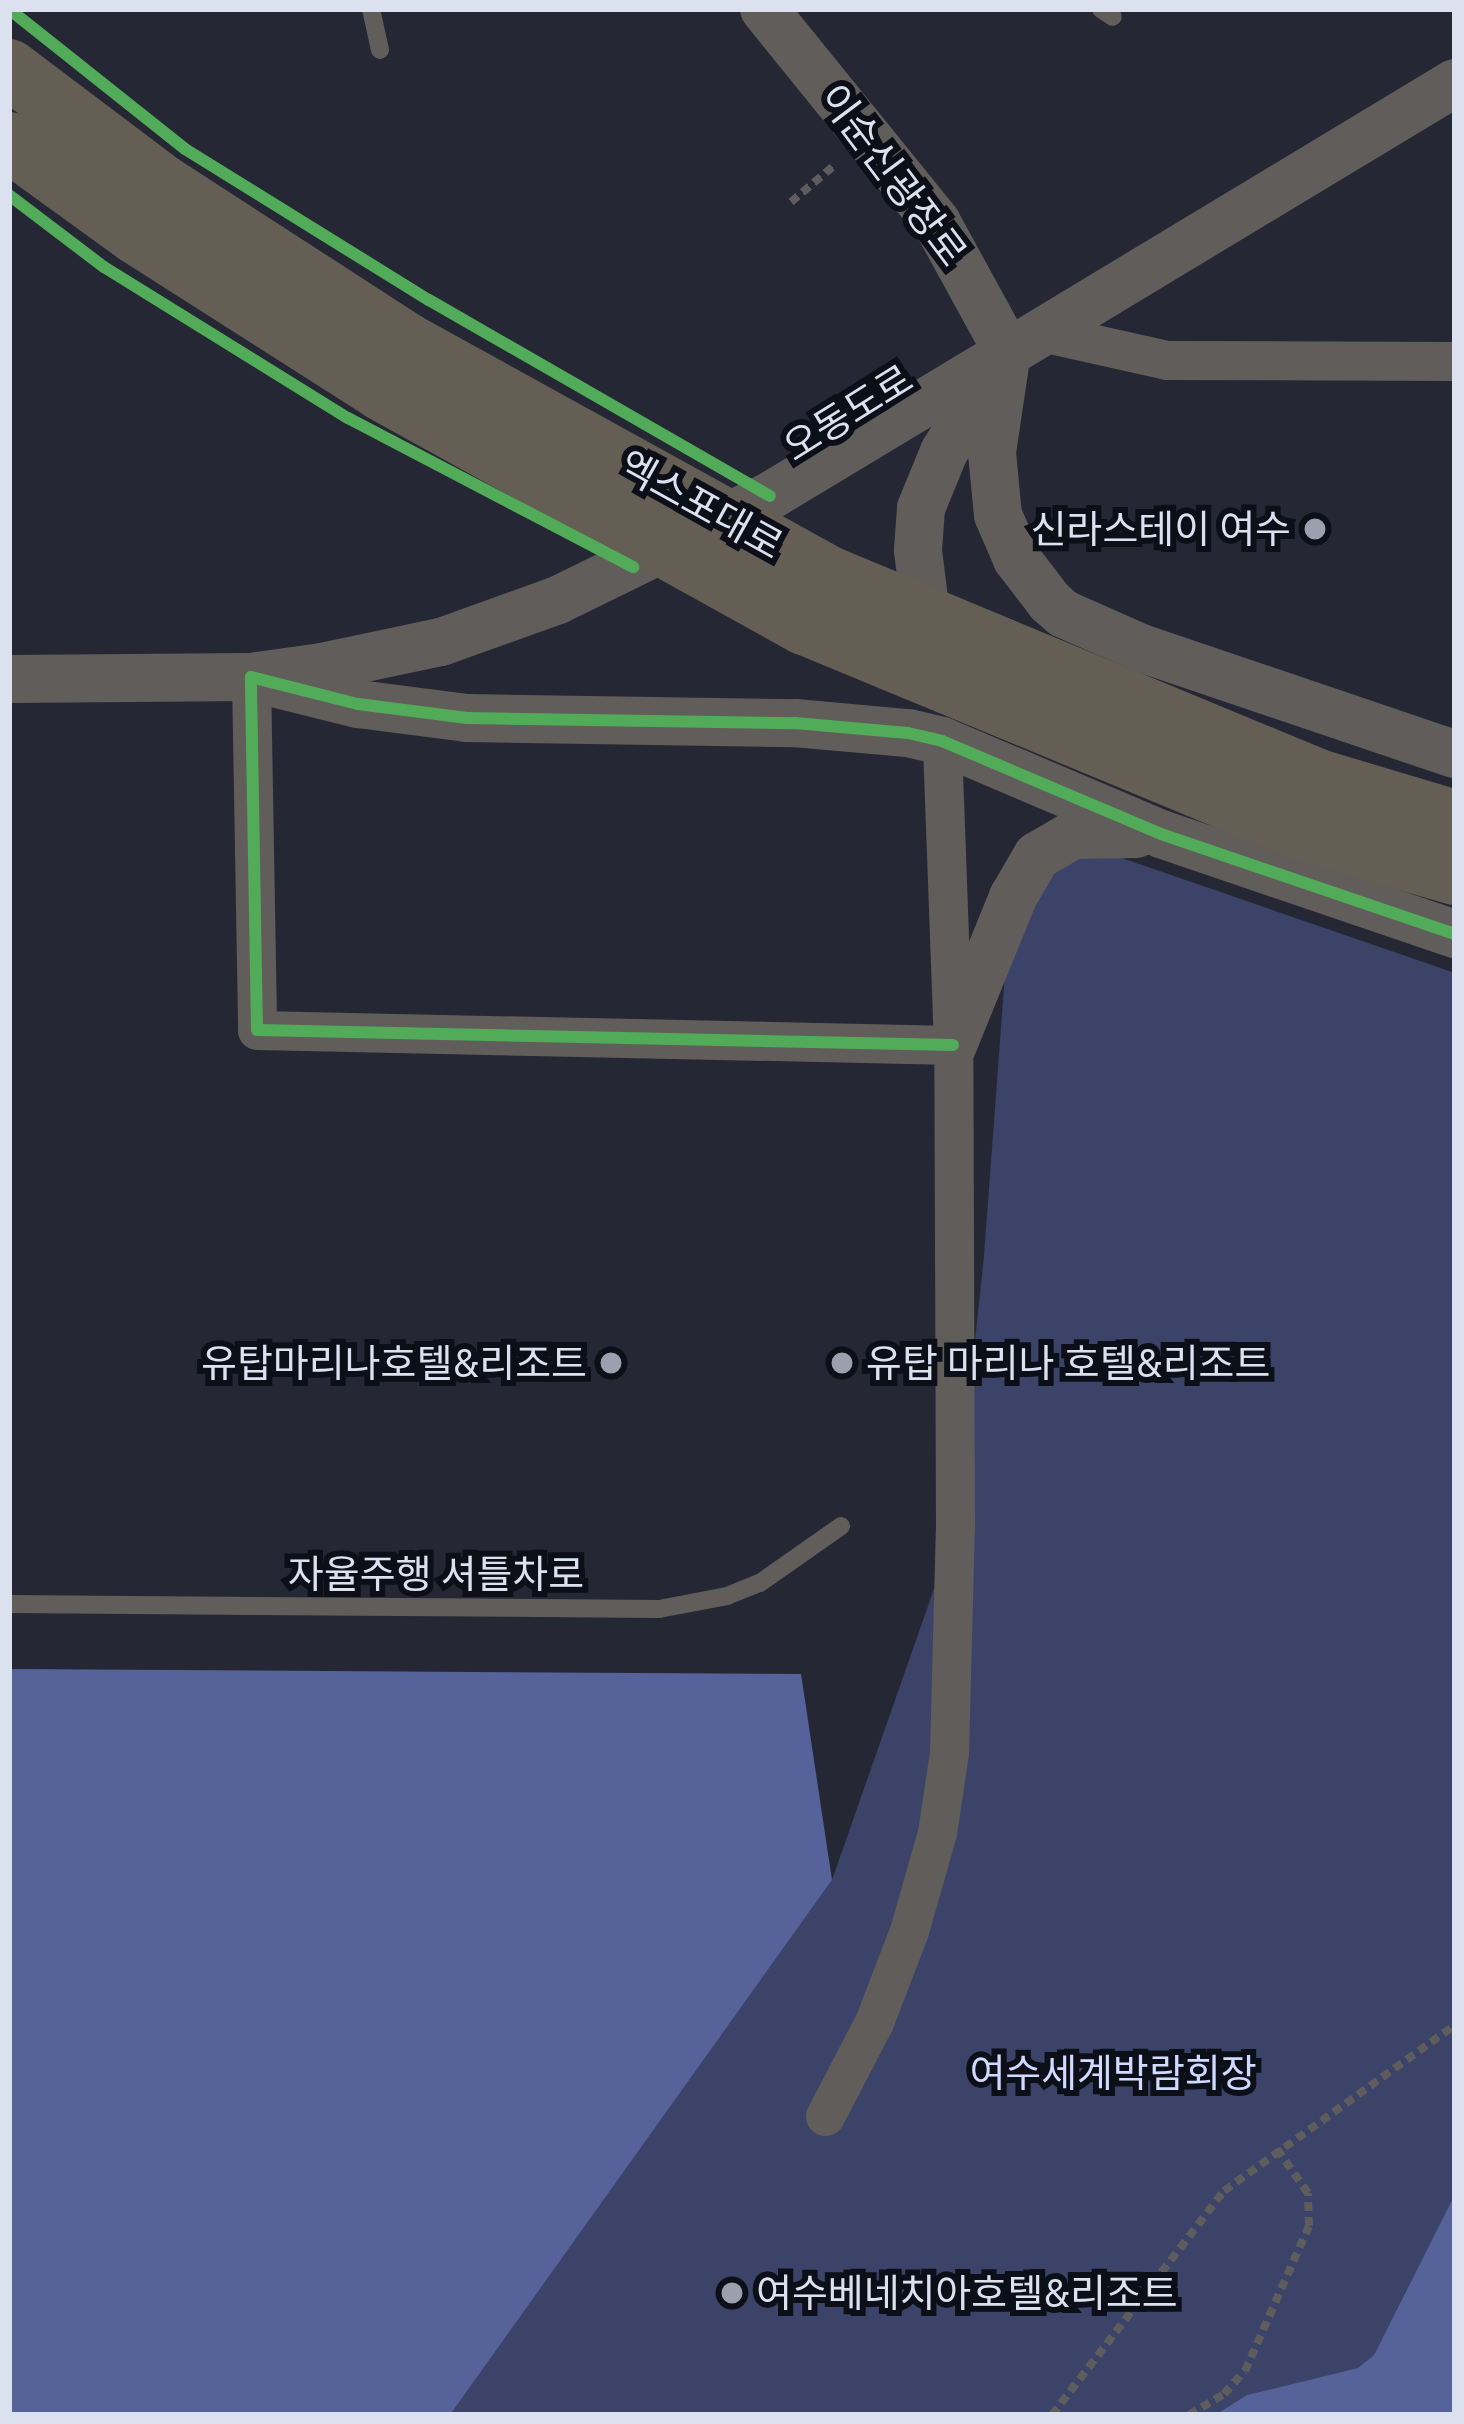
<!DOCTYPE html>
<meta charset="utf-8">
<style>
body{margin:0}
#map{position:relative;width:1464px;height:2424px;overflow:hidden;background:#252834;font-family:"IBM Plex Sans","Noto Sans KR",sans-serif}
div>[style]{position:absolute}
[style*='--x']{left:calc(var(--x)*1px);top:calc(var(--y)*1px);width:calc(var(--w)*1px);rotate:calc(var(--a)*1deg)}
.green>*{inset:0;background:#3b4468}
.water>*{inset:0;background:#56629a}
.path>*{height:8px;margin-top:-4px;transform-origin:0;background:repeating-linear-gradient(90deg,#5e5c5d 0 9px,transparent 0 15px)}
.service>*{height:18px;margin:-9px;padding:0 9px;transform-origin:9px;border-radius:9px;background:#615d5a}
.minor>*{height:39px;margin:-19.5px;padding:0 19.5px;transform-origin:19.5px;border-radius:19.5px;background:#615d5a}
.tertiary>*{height:48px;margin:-24px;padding:0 24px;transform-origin:24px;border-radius:24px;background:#615d5a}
.primary>*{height:60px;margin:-30px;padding:0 30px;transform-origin:30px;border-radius:30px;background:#645e54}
.primary-bridge>*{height:60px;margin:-30px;padding:0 30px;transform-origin:30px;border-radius:30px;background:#645e54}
.cycleway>*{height:12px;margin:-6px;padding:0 6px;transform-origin:6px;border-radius:6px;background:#51ab58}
.dots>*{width:33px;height:33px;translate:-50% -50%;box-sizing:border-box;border:6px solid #0c0e18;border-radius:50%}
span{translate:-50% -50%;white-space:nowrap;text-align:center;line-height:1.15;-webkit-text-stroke:12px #0c0e18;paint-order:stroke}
.street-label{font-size:39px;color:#dce1ef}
.poi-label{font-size:39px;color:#dce1ef}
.right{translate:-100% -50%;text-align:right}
.left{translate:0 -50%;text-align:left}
.park-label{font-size:39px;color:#d0dafe}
.frame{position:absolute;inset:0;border:12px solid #dce1ef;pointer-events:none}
</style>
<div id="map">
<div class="green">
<i style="clip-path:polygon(1084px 845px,1455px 973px,1455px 2194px,1374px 2355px,1359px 2368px,1248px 2395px,1215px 2415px,450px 2415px,832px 1880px,955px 1529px,984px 1256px,1006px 961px,1033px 888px)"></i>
</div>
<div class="water">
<i style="clip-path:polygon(9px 1669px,801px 1674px,832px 1880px,450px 2415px,9px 2415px)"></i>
<i style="clip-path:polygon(1455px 2194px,1455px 2415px,1215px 2415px,1247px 2395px,1358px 2368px,1374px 2355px)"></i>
</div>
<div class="path">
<i style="--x:425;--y:10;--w:1;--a:-45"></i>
<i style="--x:791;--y:202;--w:59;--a:-40.2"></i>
<i style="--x:1052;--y:2415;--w:282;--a:-52.5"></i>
<i style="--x:1224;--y:2191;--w:284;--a:-35.7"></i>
<i style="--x:1189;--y:2415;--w:41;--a:-31"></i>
<i style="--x:1224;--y:2394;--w:31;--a:-48"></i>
<i style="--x:1245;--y:2371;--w:158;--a:-66.2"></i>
<i style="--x:1309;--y:2226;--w:33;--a:-92"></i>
<i style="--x:1308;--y:2193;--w:54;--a:-125.2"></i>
</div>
<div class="service">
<i style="--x:371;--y:9;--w:42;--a:77.6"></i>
<i style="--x:1101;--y:9;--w:14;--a:34"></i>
<i style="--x:9;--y:1604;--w:650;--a:0.44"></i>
<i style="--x:659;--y:1609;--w:69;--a:-10.8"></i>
<i style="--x:727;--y:1596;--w:35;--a:-22"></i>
<i style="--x:760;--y:1583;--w:99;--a:-35.1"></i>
</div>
<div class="minor">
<i style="--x:1037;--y:331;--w:133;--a:12.6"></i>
<i style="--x:1167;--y:360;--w:288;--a:0.2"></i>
<i style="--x:251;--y:677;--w:353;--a:89"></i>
<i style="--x:257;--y:1030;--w:696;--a:1.23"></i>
<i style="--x:825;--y:2116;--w:106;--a:-62.5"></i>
<i style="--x:874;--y:2022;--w:97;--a:-69"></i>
<i style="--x:909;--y:1931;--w:102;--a:-74.1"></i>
<i style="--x:937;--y:1833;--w:81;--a:-81.5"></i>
<i style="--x:949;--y:1753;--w:224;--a:-88.5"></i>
<i style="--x:955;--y:1529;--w:484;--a:-90.2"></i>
<i style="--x:953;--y:1045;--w:304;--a:-92.1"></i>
</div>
<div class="tertiary">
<i style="--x:764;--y:9;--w:275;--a:51"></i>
<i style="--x:937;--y:223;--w:146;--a:61.3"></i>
<i style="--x:1007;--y:351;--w:103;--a:98.4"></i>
<i style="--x:992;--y:453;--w:62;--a:84.5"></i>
<i style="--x:998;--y:515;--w:48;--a:66.6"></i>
<i style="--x:1017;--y:559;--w:54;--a:52.5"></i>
<i style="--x:1050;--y:602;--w:18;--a:41"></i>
<i style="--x:1064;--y:614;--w:84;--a:23.8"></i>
<i style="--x:1141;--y:648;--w:331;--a:18.7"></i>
<i style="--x:930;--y:647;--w:98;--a:-97.1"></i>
<i style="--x:918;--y:550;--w:42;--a:-85.9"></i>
<i style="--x:921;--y:508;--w:61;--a:-67.7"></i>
<i style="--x:944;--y:452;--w:101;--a:-58.4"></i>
<i style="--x:9;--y:679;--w:242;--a:-0.5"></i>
<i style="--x:251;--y:677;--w:72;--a:-8"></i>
<i style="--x:322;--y:667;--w:122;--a:-11.9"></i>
<i style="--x:441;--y:642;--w:124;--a:-19.7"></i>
<i style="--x:558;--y:600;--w:236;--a:-26.1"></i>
<i style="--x:770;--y:496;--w:800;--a:-31.09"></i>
<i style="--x:273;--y:683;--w:88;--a:13.9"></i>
<i style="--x:358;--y:704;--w:110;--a:7.3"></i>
<i style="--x:467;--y:718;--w:328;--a:0.9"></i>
<i style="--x:795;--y:723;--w:113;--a:5.1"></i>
<i style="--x:908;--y:733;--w:35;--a:13"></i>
<i style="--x:942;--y:741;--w:238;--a:23"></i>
<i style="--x:1161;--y:834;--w:311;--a:18.8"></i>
<i style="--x:953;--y:1045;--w:160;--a:-67.9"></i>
<i style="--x:1013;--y:897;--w:48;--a:-59.7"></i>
<i style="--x:1037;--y:856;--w:42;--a:-30.3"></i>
<i style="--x:1073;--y:835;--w:63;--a:-0.9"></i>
</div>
<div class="primary">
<i style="--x:9;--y:69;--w:193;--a:37"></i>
<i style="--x:9;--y:142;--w:157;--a:35.9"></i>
</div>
<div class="primary-bridge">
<i style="--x:163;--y:185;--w:291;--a:32.9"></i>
<i style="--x:407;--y:343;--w:482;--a:28.9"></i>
<i style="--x:829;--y:576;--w:529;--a:22.54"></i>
<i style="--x:1318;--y:779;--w:143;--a:16.7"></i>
<i style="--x:136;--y:234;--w:292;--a:32.5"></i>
<i style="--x:382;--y:391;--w:483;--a:29"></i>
<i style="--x:805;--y:625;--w:536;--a:22.5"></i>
<i style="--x:1300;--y:830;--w:161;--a:16.2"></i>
</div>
<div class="cycleway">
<i style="--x:9;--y:9;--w:225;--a:38.5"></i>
<i style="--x:185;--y:149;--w:287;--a:31.8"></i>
<i style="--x:429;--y:300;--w:393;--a:29.9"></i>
<i style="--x:9;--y:195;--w:119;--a:37.2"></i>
<i style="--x:104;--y:267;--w:287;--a:31.8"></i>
<i style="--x:348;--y:418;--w:322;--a:27.6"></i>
<i style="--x:953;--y:1045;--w:696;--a:-178.77"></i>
<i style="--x:257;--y:1030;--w:353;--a:-91"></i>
<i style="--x:251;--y:677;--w:110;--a:14.2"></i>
<i style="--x:358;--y:704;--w:110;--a:7.3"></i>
<i style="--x:467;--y:718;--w:328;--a:0.9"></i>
<i style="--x:795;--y:723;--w:113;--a:5.1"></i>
<i style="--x:908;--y:733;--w:35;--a:13"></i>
<i style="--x:942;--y:741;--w:238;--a:23"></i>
<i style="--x:1161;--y:834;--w:311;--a:18.8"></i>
</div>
<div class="dots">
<i style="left:1315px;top:529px;background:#9ca0ae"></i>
<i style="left:611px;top:1363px;background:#9ca0ae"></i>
<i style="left:842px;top:1363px;background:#9ca0ae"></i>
<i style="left:732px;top:2293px;background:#9ca0ae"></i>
</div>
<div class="street-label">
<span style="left:893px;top:175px;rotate:53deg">이순신광장로</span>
<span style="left:848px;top:413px;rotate:-32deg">오동도로</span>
<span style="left:701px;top:505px;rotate:29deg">엑스포대로</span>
<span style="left:436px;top:1574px">자율주행 셔틀차로</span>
</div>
<div class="poi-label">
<span class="right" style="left:1291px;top:529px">신라스테이 여수</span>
<span class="right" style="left:587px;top:1363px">유탑마리나호텔&amp;리조트</span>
<span class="left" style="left:866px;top:1363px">유탑 마리나 호텔&amp;리조트</span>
<span class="left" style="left:756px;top:2293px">여수베네치아호텔&amp;리조트</span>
</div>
<div class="park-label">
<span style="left:1113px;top:2073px">여수세계박람회장</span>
</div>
<div class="frame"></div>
</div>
